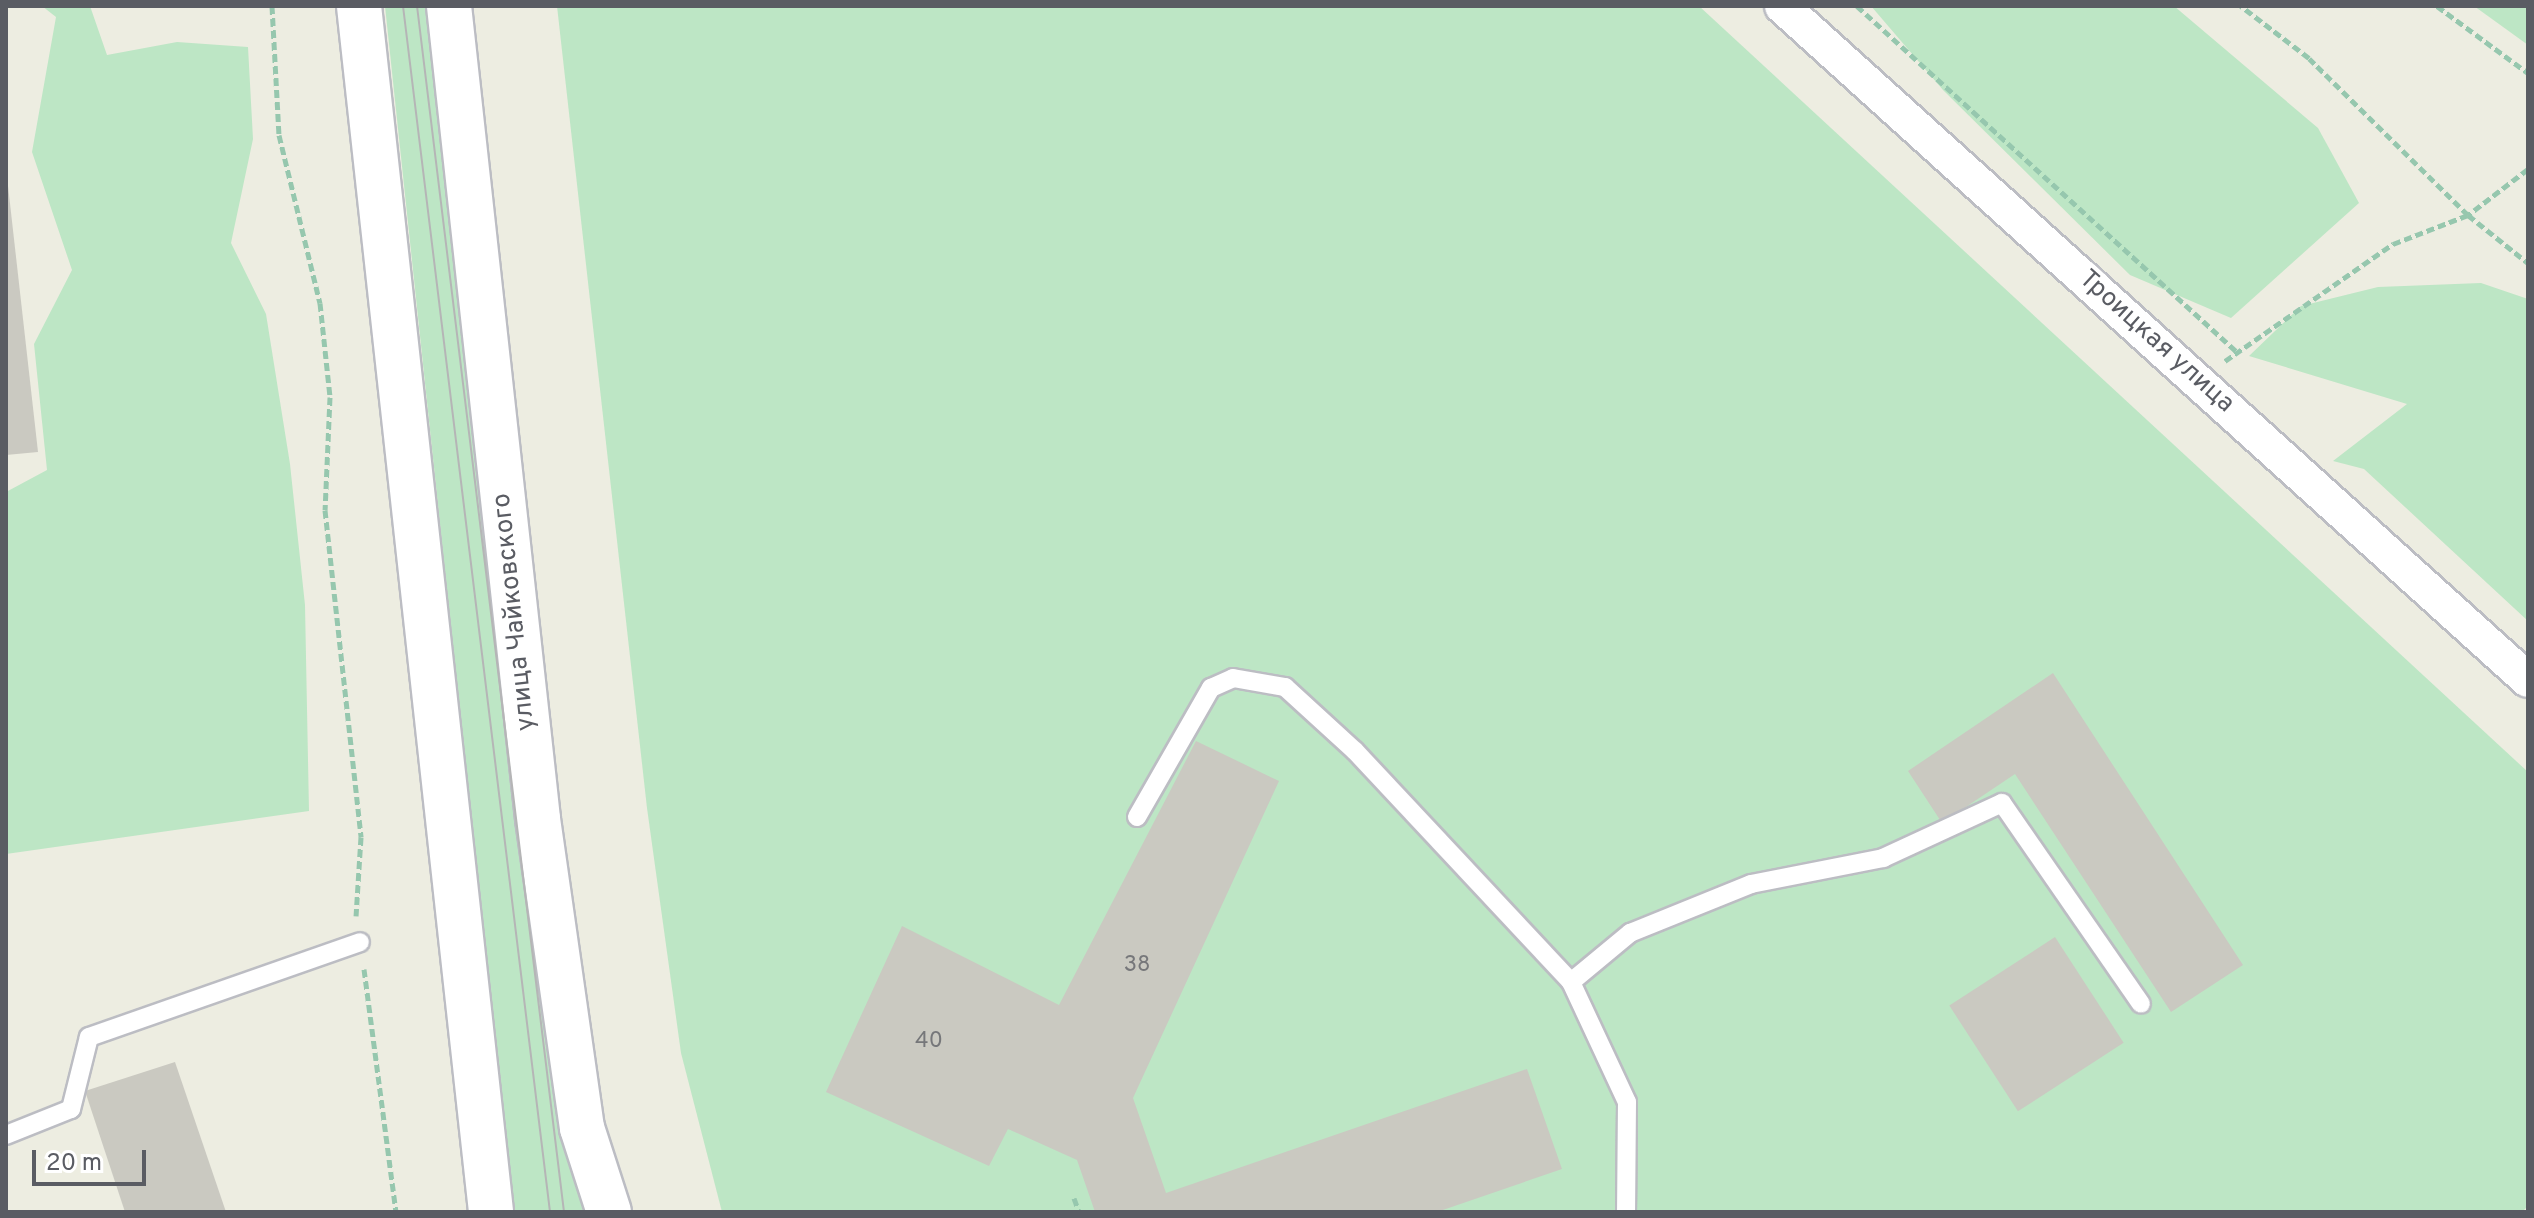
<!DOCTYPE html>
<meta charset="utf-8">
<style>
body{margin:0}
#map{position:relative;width:2534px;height:1218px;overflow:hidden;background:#edede1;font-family:Overpass,sans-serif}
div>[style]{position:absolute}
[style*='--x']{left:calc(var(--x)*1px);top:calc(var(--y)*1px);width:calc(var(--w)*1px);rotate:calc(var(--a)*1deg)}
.green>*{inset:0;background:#bde6c5}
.building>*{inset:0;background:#cac9c1;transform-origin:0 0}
.path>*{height:5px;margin-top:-2.5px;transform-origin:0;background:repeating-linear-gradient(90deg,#96c7ae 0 8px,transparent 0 12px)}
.roads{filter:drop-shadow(2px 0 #bcbdc3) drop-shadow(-2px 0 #bcbdc3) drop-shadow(0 2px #bcbdc3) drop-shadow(0 -2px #bcbdc3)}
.service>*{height:18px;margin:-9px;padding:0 9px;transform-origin:9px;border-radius:9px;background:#fff}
.minor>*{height:34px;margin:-17px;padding:0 17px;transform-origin:17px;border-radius:17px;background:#fff}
.secondary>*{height:44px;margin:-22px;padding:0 22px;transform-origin:22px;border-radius:22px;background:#fff}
.tram>*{height:2px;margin:-1px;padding:0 1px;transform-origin:1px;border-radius:1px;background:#b5b5b6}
span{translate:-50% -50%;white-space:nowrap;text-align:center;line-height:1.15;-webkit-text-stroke:8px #fff;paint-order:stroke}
.number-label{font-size:22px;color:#76777a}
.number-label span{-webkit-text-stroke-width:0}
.street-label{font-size:26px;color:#5a5c63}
.frame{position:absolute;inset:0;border:8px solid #5a5c63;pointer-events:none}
.scale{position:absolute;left:32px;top:1150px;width:114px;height:36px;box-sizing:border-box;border:4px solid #5a5c63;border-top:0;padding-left:10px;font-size:24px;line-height:28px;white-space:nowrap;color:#5a5c63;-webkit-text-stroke:6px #fff;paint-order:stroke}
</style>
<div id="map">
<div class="green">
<i style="clip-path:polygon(42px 6px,90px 6px,107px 55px,177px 42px,248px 47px,253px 139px,231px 243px,266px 314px,290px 464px,305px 605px,309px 811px,6px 854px,6px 492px,47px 470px,34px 344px,72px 270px,32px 152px,56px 17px)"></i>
<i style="clip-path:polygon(385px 6px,432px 6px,562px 1136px,584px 1212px,513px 1212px)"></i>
<i style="clip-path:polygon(557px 6px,1699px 6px,2528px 772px,2528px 1206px,2522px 1212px,722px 1212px,681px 1053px,647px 808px)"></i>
<i style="clip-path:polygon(1871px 6px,2174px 6px,2318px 128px,2359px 203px,2231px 318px,2130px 275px,1943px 90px)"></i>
<i style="clip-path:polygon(2474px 6px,2528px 6px,2528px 45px)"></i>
<i style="clip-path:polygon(2481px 283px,2528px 299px,2528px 621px,2364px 469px,2333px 461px,2407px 404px,2249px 356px,2301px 306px,2378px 287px)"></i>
</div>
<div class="building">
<i style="clip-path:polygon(6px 168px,38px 452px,6px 455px)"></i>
<i style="clip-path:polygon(2053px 673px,2243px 965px,2171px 1012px,2015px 774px,1942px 823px,1908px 771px)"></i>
<i style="clip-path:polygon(1196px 741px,1279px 781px,1133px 1098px,1166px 1193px,1527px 1069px,1562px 1169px,1437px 1212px,1095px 1212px,1077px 1160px,1008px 1129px,989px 1166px,826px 1092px,902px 926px,1059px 1005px)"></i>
<i style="left:2055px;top:937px;width:126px;height:126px;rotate:57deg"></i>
<i style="clip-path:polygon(175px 1062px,226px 1212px,125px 1212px,85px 1091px)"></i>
</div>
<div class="path">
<i style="--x:272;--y:6;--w:129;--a:86.9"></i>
<i style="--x:279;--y:135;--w:173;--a:76.3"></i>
<i style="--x:320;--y:303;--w:95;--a:83.9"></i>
<i style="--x:330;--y:397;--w:113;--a:92.5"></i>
<i style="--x:325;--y:510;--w:329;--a:83.7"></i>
<i style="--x:361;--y:837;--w:79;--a:93.6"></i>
<i style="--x:1857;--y:6;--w:513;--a:42.31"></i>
<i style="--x:2437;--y:6;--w:113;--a:36.4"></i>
<i style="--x:2528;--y:169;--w:76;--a:142.5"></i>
<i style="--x:2468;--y:215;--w:77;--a:38.7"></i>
<i style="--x:2225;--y:361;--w:205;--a:-34.9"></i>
<i style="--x:2393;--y:244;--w:80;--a:-21.1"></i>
<i style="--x:2468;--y:215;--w:223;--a:-135.4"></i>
<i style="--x:2309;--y:58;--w:86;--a:-142.6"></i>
<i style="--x:364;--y:969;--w:245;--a:82.5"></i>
<i style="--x:1074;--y:1198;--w:15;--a:70"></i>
</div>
<div class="roads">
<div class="service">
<i style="--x:1137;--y:817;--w:149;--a:-60.2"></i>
<i style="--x:1211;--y:688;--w:24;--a:-24"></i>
<i style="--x:1233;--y:678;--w:53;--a:9.8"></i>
<i style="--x:1285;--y:687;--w:95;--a:42.4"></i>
<i style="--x:1355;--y:751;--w:316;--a:46.9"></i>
<i style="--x:1571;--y:982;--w:132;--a:65"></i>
<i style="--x:1627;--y:1102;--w:110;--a:90.5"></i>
<i style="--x:1571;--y:982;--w:77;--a:-39.7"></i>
<i style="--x:1630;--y:933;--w:131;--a:-22"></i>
<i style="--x:1751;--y:884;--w:135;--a:-11.1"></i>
<i style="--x:1883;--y:858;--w:131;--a:-24.8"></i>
<i style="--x:2002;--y:803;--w:244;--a:55.3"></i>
<i style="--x:6;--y:1135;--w:70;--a:-21.8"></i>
<i style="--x:71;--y:1109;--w:74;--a:-76"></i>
<i style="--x:89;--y:1037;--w:287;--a:-19.3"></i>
</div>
<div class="minor">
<i style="--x:1782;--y:6;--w:1005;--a:42.1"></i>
</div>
<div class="secondary">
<i style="--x:359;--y:6;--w:1213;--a:83.75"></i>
<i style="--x:449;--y:6;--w:818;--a:83.75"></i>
<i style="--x:538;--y:819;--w:312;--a:81.9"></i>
<i style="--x:582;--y:1128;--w:88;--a:72.2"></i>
</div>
</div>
<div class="tram">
<i style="--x:403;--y:6;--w:1215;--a:83.05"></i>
<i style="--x:417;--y:6;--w:1215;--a:83.05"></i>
</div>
<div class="number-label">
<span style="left:1137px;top:966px">38</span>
<span style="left:929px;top:1042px">40</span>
</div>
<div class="street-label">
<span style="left:2156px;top:342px;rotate:42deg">Троицкая улица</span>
<span style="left:515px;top:612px;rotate:-96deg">улица Чайковского</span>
</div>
<div class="frame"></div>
<div class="scale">20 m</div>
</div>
